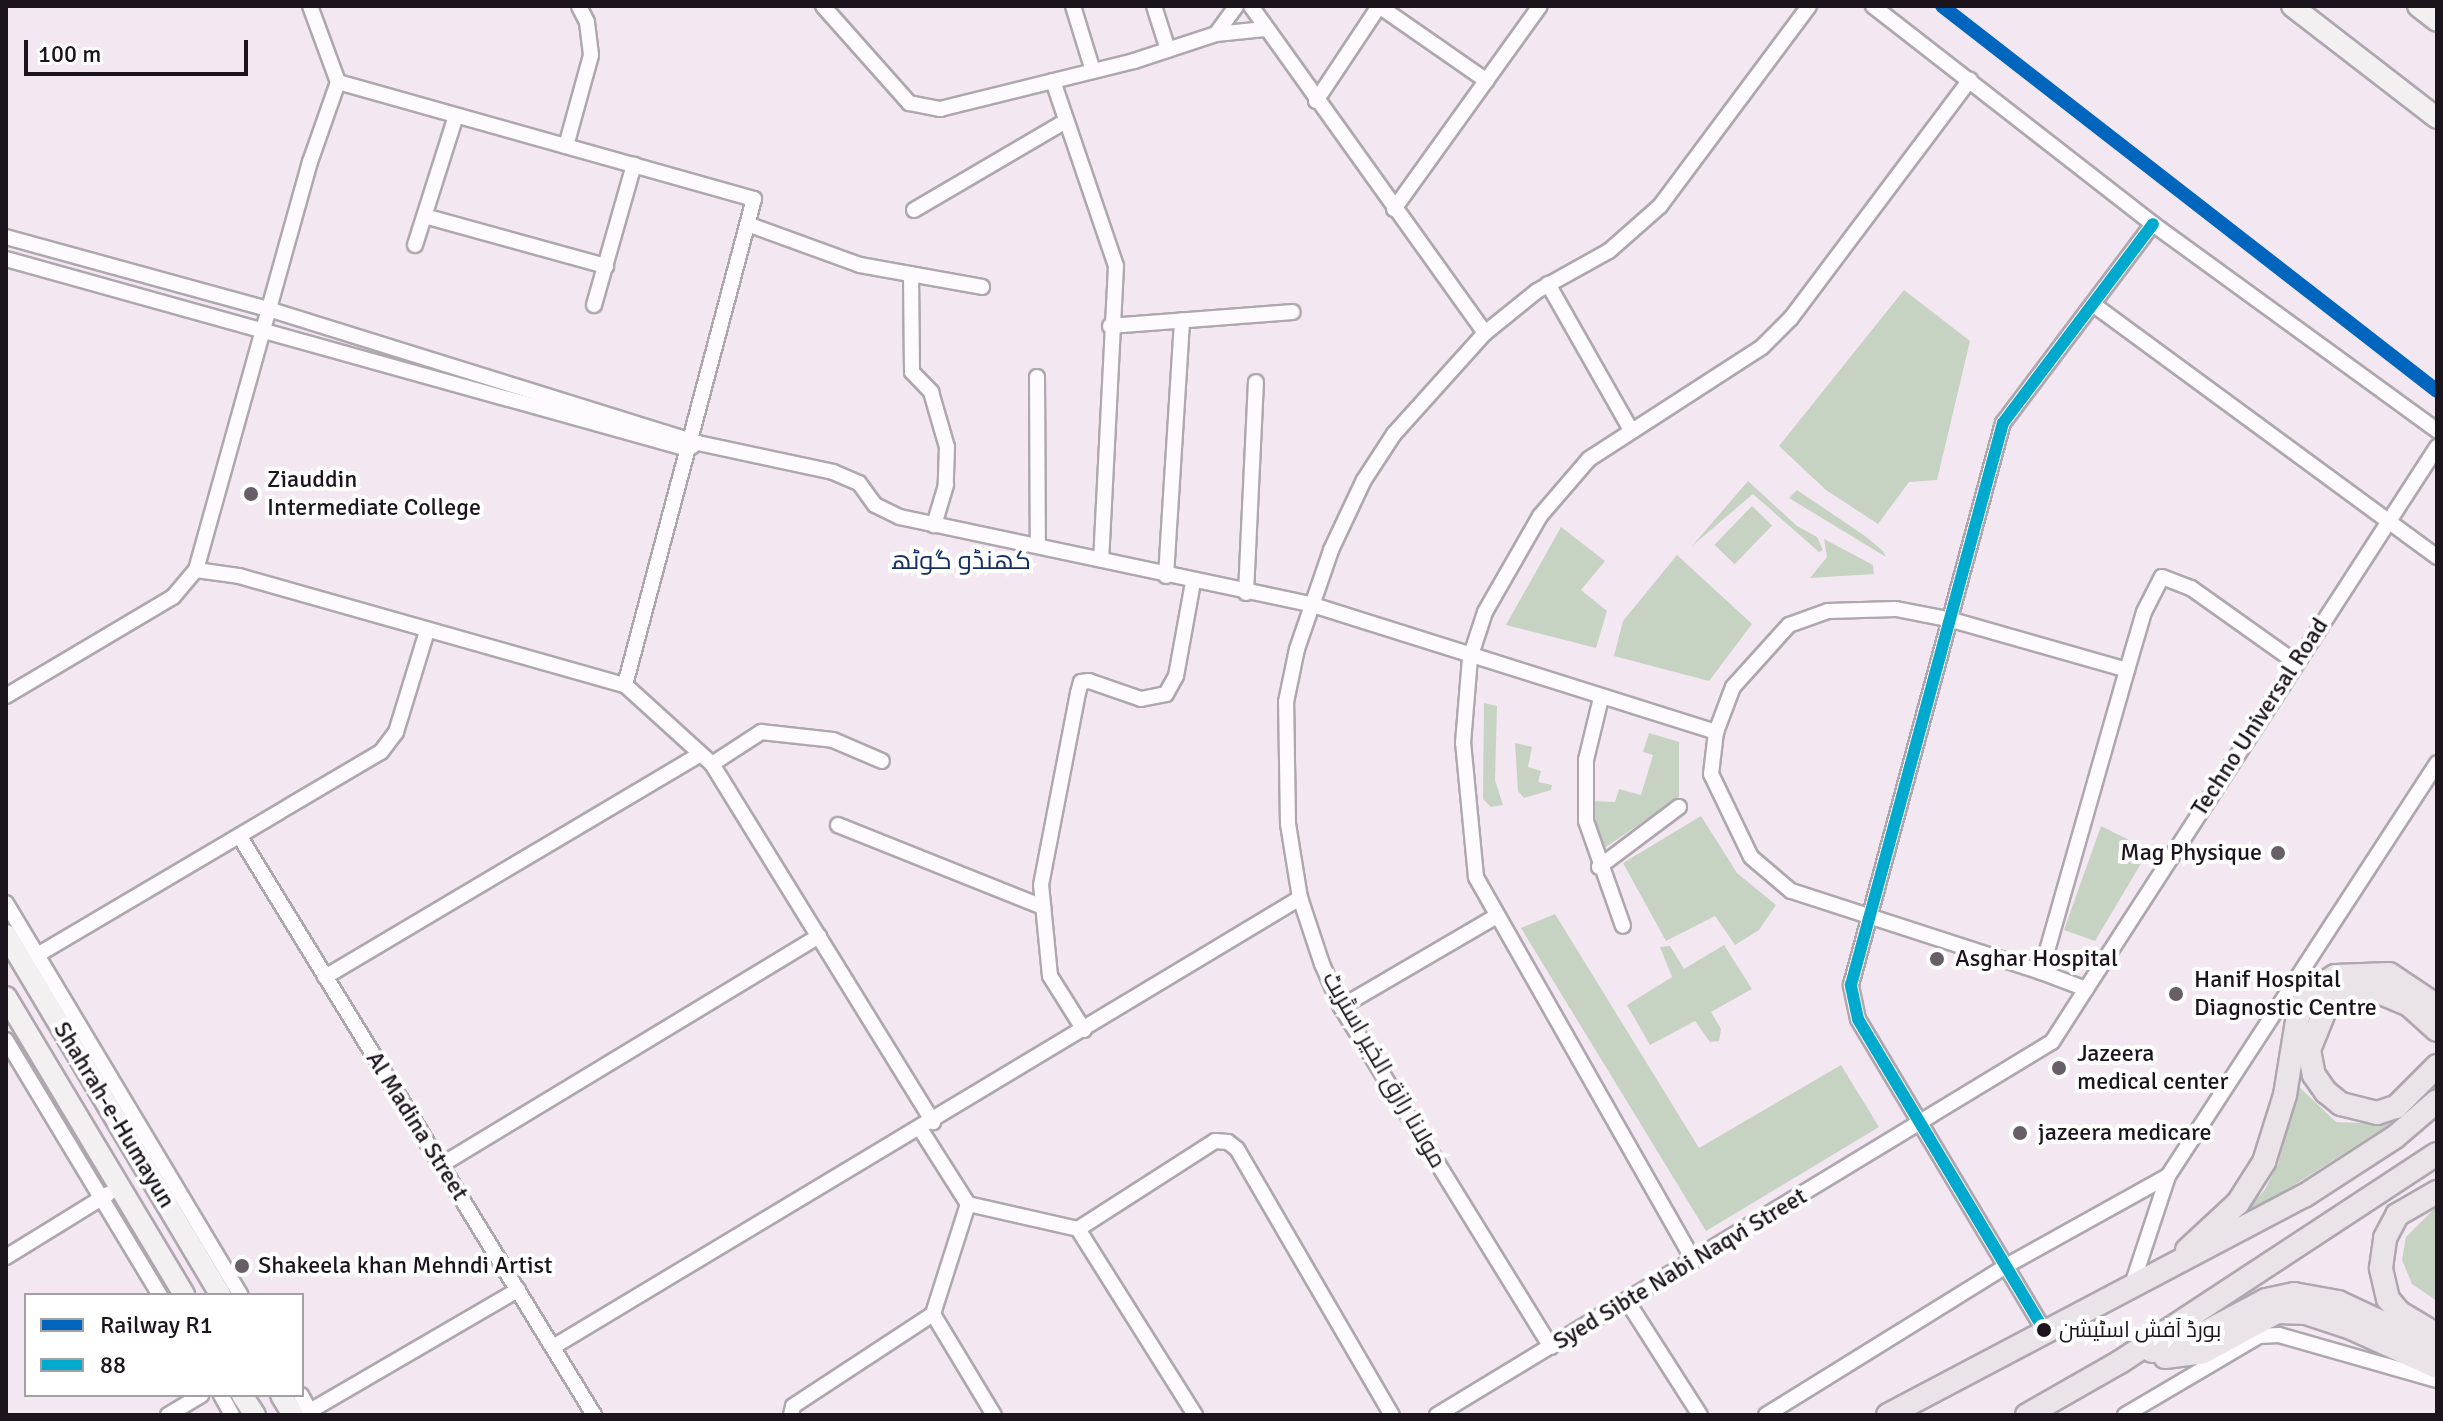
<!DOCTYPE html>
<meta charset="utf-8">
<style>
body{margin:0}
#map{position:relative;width:2443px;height:1421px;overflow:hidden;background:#f3e7f2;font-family:Signika,Cairo,sans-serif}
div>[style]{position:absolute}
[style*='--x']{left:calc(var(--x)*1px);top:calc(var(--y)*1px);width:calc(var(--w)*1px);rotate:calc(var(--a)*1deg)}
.green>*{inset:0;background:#c6d3c2;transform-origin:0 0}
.roads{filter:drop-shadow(2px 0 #afa7af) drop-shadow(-2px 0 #afa7af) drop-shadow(0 2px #afa7af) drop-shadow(0 -2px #afa7af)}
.street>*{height:14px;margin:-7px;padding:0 7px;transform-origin:7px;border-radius:7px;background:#fdfbfd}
.secondary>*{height:20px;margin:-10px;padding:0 10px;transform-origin:10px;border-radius:10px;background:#f3f0f2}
.primary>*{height:22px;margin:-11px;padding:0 11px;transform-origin:11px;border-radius:11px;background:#eae3e7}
.bus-1>*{height:12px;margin:-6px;padding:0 6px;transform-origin:6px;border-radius:6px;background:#00a9ce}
.rail-1>*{height:14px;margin:-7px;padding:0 7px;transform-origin:7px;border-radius:7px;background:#0065bd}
.dots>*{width:22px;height:22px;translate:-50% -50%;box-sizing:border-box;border:4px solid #fff;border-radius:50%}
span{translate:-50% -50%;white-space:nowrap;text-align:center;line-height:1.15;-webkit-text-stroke:8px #fff;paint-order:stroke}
.bus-label{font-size:22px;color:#1c141c}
.left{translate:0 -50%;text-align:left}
.poi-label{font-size:24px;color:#1c141c}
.right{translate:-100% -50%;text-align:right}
.street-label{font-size:24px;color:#1c141c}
.neighbourhood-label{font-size:26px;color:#163166}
.frame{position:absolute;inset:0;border:8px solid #1c141c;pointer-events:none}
.legend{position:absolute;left:24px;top:1293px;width:280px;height:104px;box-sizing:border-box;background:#fff;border:2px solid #a4a1a4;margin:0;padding:10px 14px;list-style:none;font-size:24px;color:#1c141c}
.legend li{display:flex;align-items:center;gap:16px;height:40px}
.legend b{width:40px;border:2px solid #a4a1a4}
.scale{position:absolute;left:24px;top:40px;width:224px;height:36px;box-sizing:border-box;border:4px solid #1c141c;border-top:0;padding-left:10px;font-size:24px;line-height:28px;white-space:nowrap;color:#1c141c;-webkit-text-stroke:6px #fff;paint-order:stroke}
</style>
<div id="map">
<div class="green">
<i style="clip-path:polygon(1904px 290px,1970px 341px,1937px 480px,1909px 482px,1878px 524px,1826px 490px,1779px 446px)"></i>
<i style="clip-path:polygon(1748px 481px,1797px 526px,1817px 537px,1823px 550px,1819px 552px,1753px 494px,1692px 546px)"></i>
<i style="clip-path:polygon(1797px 490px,1865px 536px,1883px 551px,1886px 557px,1789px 498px)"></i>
<i style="left:1752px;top:506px;width:28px;height:54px;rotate:44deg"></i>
<i style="clip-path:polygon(1561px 527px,1605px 561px,1581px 590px,1607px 611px,1596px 648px,1506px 625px)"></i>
<i style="clip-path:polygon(1824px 539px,1873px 565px,1874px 574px,1810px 578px,1827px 557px)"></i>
<i style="clip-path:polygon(1677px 555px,1752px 624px,1709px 681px,1614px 656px,1623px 621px)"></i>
<i style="clip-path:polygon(1484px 703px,1497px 706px,1495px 780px,1503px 805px,1491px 807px,1483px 799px)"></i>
<i style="clip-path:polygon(1649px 733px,1679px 742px,1679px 797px,1600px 851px,1593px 801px,1615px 802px,1619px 789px,1641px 795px,1653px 755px,1643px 752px)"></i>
<i style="clip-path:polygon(1515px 743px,1532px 747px,1528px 767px,1541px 771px,1538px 782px,1552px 785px,1551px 790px,1524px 798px,1518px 791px)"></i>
<i style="clip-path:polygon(1701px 816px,1737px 873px,1776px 905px,1759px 930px,1735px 945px,1715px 916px,1666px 941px,1623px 863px)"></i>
<i style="clip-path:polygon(2101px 826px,2149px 850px,2095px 941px,2064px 930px)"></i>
<i style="clip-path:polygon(1555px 914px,1699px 1148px,1841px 1065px,1879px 1127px,1706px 1231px,1521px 928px)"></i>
<i style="clip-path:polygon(1724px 945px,1752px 989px,1711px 1012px,1721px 1029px,1719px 1041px,1710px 1042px,1695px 1021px,1650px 1045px,1627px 1005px,1672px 977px,1660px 947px,1670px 946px,1684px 969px)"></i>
<i style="clip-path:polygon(2297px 1085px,2336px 1122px,2390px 1124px,2230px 1226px,2264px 1191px,2278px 1164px)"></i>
<i style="clip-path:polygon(2437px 1206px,2437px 1301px,2412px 1284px,2402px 1260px,2406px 1237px)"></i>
</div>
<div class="roads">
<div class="street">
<i style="--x:823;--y:6;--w:130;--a:48.4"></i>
<i style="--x:909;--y:103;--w:32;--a:11"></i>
<i style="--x:940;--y:109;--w:200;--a:-13.9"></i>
<i style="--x:1134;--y:61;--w:86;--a:-18.2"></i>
<i style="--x:1216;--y:34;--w:49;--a:-5.8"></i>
<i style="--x:1073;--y:6;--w:68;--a:72.9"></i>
<i style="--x:1154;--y:6;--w:46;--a:72.3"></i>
<i style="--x:1251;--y:6;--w:402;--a:54.4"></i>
<i style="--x:1873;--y:6;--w:355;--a:37.9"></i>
<i style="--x:2153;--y:224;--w:351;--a:36"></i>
<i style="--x:1216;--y:34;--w:34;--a:-54"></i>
<i style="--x:1053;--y:81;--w:195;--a:71.2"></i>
<i style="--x:1116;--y:266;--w:293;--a:92.9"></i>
<i style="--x:338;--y:82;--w:432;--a:15.7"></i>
<i style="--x:754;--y:199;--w:503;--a:104.87"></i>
<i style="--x:1316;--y:101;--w:114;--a:-56.4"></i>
<i style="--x:1379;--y:6;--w:131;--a:34.8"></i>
<i style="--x:566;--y:146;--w:94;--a:-74.6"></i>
<i style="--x:591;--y:55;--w:33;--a:-97"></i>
<i style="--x:587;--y:22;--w:18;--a:-117"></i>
<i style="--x:1394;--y:209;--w:250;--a:-54.3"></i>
<i style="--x:914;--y:210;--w:176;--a:-30.4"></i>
<i style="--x:428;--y:217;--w:185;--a:15.4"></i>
<i style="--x:750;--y:225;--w:117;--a:20"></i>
<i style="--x:860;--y:265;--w:124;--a:10.2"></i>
<i style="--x:6;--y:237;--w:272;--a:15.4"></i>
<i style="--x:268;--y:309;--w:450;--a:17.3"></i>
<i style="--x:698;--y:443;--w:138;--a:12.1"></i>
<i style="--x:833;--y:472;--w:28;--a:23"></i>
<i style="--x:859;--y:483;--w:27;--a:54"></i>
<i style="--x:875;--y:505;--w:28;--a:26"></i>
<i style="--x:900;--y:517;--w:422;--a:12"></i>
<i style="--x:1313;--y:605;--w:423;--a:17.5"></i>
<i style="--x:415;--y:245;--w:135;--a:-72.4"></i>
<i style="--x:6;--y:259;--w:708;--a:15.57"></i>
<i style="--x:688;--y:449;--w:7;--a:-34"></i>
<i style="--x:911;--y:274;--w:98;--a:89.4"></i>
<i style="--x:912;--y:372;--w:28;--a:46"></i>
<i style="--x:931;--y:392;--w:57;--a:73.8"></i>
<i style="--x:947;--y:447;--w:38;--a:92"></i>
<i style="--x:946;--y:485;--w:42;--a:106.7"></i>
<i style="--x:1548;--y:284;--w:168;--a:60.4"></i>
<i style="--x:594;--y:305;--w:146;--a:-74.1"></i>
<i style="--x:2094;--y:305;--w:426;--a:36.3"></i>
<i style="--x:1110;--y:326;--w:183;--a:-4.4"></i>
<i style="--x:1037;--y:377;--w:169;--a:89.7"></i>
<i style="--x:196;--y:570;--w:43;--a:7.9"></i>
<i style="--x:239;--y:576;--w:401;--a:15.8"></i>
<i style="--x:625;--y:685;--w:118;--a:42.2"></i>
<i style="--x:712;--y:764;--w:421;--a:58.3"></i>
<i style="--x:1166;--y:576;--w:256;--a:-86.4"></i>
<i style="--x:1246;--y:593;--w:211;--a:-87.3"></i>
<i style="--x:2127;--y:670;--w:314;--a:105.9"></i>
<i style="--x:2041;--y:972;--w:263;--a:-162"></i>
<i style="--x:1791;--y:891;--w:52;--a:-139.6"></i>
<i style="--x:1751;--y:857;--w:92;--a:-115.7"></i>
<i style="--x:1711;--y:774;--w:42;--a:-83.2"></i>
<i style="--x:1716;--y:732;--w:48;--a:-69.3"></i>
<i style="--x:1733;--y:687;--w:84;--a:-47.9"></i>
<i style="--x:1789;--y:625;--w:41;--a:-19.7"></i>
<i style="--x:1828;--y:611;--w:68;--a:-1.7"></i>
<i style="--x:1896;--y:609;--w:57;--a:11.1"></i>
<i style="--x:1952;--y:620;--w:182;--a:15.9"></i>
<i style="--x:2127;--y:670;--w:60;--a:-73.7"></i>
<i style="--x:2144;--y:612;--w:39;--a:-63"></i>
<i style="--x:2162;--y:577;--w:31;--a:21"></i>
<i style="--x:2191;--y:588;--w:128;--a:35.4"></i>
<i style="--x:6;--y:696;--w:194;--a:-30.7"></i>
<i style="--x:173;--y:597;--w:35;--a:-50"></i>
<i style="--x:196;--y:570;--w:424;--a:-74.4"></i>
<i style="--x:310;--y:162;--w:85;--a:-70.7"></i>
<i style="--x:338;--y:82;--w:81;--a:-110.2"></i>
<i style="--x:1601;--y:698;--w:64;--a:103.6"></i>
<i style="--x:1586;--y:760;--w:61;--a:90"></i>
<i style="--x:1586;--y:821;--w:111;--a:70.6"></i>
<i style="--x:712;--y:764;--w:59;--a:-33.1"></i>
<i style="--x:761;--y:732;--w:72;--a:6.3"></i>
<i style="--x:833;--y:740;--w:53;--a:23.2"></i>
<i style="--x:838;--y:825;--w:221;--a:21.8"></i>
<i style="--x:240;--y:837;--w:678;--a:58.51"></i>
<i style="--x:1599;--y:867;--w:100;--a:-36.9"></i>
<i style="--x:6;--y:903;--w:457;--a:59.1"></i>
<i style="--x:39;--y:954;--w:397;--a:-30.6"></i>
<i style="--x:381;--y:752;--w:25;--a:-53"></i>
<i style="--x:396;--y:732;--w:106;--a:-72.9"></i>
<i style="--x:325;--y:977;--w:437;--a:-30.7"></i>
<i style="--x:2086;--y:989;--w:646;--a:-57.07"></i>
<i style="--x:1341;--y:1007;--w:178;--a:-30.3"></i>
<i style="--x:1084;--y:1030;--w:64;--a:-122.2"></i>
<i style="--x:1050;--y:976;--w:91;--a:-95.6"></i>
<i style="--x:1041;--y:885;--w:196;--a:-79.1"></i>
<i style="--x:1078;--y:693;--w:11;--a:-75"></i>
<i style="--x:1081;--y:682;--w:8;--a:-7"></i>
<i style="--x:1089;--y:681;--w:55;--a:19.1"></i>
<i style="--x:1141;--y:699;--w:25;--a:-11"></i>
<i style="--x:1166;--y:694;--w:21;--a:-61"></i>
<i style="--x:1176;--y:676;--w:96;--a:-79.7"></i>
<i style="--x:6;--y:1040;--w:298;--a:58.9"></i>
<i style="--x:921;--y:1130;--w:88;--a:57.6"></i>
<i style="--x:968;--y:1204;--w:113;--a:12.8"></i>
<i style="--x:1078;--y:1229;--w:220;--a:57.8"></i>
<i style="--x:441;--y:1165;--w:442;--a:-31.2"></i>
<i style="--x:968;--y:1204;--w:115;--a:107.7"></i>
<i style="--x:933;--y:1314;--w:118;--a:58.9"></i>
<i style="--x:1078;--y:1229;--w:163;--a:-32.7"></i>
<i style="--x:1215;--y:1141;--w:13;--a:4"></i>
<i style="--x:1228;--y:1142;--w:11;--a:38"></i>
<i style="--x:1237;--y:1149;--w:308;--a:59.8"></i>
<i style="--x:6;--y:1257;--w:120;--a:-31.7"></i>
<i style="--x:1694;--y:1261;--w:442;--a:-119.6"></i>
<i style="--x:1476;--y:877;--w:135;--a:-95.5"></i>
<i style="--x:1463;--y:743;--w:85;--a:-85.3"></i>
<i style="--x:1470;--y:658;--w:48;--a:-71.9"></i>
<i style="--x:1485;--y:612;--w:111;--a:-60.2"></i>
<i style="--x:1540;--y:516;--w:75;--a:-49.3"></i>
<i style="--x:1589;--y:459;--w:206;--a:-32.9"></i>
<i style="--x:1762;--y:347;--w:41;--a:-45"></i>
<i style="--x:1791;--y:318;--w:298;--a:-53.1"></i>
<i style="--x:2131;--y:1288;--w:118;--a:-71.7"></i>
<i style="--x:1627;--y:1301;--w:135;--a:57.4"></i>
<i style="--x:2044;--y:1330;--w:362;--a:-120.9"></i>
<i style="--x:1858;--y:1019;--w:35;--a:-102"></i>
<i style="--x:1851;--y:985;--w:582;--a:-74.87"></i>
<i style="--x:2003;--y:423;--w:249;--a:-53"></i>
<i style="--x:553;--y:1347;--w:872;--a:-31.01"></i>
<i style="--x:1551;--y:1347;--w:400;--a:-121.7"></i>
<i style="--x:1341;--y:1007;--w:47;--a:-113.8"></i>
<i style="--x:1322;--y:964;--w:70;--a:-108.4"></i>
<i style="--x:1300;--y:898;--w:75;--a:-99.2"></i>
<i style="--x:1288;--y:824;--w:122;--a:-90.9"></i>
<i style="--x:1286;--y:702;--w:54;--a:-78.3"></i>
<i style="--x:1297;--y:649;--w:105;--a:-71"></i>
<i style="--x:1331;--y:550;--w:77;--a:-64.8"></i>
<i style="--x:1364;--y:480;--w:55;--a:-56.9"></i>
<i style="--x:1394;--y:434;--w:136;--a:-48"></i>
<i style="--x:1485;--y:333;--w:67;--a:-38.9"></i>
<i style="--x:1537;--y:291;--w:82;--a:-29.1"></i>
<i style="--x:1609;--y:251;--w:68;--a:-41.4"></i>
<i style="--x:1660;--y:206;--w:249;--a:-53.3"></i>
<i style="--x:221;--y:1395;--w:23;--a:61"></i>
<i style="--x:301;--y:1395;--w:23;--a:61"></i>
<i style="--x:168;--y:1415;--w:39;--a:-31"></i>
<i style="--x:303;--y:1415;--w:249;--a:-30.2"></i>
<i style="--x:791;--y:1415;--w:9;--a:-77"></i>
<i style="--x:793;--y:1406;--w:168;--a:-33.3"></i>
<i style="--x:1437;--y:1415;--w:719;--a:-31.24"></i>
<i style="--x:2052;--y:1042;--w:63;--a:-57.3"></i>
<i style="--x:2086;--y:989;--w:48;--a:-159.3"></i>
<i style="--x:1766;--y:1415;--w:282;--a:-31.8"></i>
<i style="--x:2006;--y:1266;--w:185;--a:-29.1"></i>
<i style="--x:2168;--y:1176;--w:493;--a:-56.9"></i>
<i style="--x:2125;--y:1415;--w:156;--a:-30.5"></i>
<i style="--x:2259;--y:1336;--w:20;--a:-3"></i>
<i style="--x:2279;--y:1335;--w:164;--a:15.9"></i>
</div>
<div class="secondary">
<i style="--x:2292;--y:6;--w:183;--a:37.7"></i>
<i style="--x:2418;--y:6;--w:24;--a:38"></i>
<i style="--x:6;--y:935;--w:419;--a:59.2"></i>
<i style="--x:6;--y:997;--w:347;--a:59.1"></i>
<i style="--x:242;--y:1395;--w:24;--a:57"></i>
<i style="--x:281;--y:1395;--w:23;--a:59"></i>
</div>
<div class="primary">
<i style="--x:2437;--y:1030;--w:38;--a:-138"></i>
<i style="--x:2409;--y:1005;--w:46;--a:-156.8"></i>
<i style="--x:2367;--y:987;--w:39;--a:163"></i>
<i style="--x:2330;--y:998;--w:56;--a:112"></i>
<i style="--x:2309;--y:1050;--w:25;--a:79"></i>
<i style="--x:2314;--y:1075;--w:21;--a:55"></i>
<i style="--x:2326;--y:1092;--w:19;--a:39"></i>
<i style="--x:2341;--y:1104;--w:37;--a:14"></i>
<i style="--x:2377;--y:1113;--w:20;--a:-18"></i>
<i style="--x:2396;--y:1107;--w:58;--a:-45"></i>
<i style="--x:2187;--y:1250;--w:69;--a:-42.7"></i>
<i style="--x:2238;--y:1203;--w:49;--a:-57.6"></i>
<i style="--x:2264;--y:1162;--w:70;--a:-72.6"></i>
<i style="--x:2285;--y:1095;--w:75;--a:-80.8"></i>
<i style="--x:2297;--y:1021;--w:20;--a:-72"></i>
<i style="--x:2303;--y:1002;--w:21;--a:-47"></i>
<i style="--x:2317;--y:987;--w:21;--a:-31"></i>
<i style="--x:2335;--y:976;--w:54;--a:-2.1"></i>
<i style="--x:2389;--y:974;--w:58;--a:33.7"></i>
<i style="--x:2432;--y:1332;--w:39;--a:-149"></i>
<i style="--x:2399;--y:1312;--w:17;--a:-130"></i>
<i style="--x:2388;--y:1299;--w:32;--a:-103"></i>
<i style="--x:2381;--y:1268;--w:30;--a:-82"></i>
<i style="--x:2385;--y:1238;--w:26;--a:-62"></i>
<i style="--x:2397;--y:1215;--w:46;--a:-29.9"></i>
<i style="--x:2152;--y:1351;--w:53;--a:-18.8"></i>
<i style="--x:2202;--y:1334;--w:72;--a:-28"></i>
<i style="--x:2266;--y:1300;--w:29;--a:-12"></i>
<i style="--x:2294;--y:1294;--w:45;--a:10.3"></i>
<i style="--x:2338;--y:1302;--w:109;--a:24.9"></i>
<i style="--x:2165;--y:1357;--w:38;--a:-7"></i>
<i style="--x:2203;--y:1352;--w:84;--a:-28.4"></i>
<i style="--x:2277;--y:1312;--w:29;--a:2"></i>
<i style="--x:2306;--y:1313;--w:47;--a:18.4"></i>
<i style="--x:2351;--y:1328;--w:94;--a:24.4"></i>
<i style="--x:1888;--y:1415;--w:470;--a:-27.8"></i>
<i style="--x:2304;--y:1196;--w:108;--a:-33"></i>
<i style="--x:2395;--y:1137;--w:55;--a:-40.6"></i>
<i style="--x:2027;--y:1415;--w:107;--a:-29.7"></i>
<i style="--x:2120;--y:1362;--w:379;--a:-33.3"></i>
</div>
</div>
<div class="bus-1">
<i style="--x:2044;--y:1330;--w:362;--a:-120.9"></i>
<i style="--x:1858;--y:1019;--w:35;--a:-102"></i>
<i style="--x:1851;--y:985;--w:582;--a:-74.87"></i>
<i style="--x:2003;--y:423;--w:249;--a:-53"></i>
</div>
<div class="rail-1">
<i style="--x:1942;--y:6;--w:627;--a:37.87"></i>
</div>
<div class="dots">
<i style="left:251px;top:494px;background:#675e67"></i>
<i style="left:2278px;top:853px;background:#675e67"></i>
<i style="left:1937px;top:959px;background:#675e67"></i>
<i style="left:2176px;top:994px;background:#675e67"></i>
<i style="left:2059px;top:1068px;background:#675e67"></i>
<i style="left:2020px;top:1133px;background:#675e67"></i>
<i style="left:242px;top:1266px;background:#675e67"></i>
<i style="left:2044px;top:1330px;background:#1c141c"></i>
</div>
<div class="bus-label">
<span class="left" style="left:2059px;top:1330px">بورڈ آفش اسٹیشن</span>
</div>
<div class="poi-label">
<span class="left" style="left:267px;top:494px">Ziauddin<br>Intermediate College</span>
<span class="right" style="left:2262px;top:853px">Mag Physique</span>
<span class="left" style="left:1955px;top:959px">Asghar Hospital</span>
<span class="left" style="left:2194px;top:994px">Hanif Hospital<br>Diagnostic Centre</span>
<span class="left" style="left:2077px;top:1068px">Jazeera<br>medical center</span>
<span class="left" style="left:2038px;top:1133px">jazeera medicare</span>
<span class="left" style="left:258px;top:1266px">Shakeela khan Mehndi Artist</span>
</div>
<div class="street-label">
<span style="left:2260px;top:717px;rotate:-57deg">Techno Universal Road</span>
<span style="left:1384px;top:1070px;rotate:60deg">مولانا رازق الخیر اسٹریٹ</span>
<span style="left:114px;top:1115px;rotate:59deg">Shahrah-e-Humayun</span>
<span style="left:417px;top:1126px;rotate:58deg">Al Madina Street</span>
<span style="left:1680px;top:1269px;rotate:-31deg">Syed Sibte Nabi Naqvi Street</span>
</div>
<div class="neighbourhood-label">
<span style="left:961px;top:562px">کھنڈو گوٹھ</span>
</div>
<div class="frame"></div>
<ul class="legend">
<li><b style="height:10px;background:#0065bd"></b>Railway R1</li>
<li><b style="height:10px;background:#00a9ce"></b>88</li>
</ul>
<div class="scale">100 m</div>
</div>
